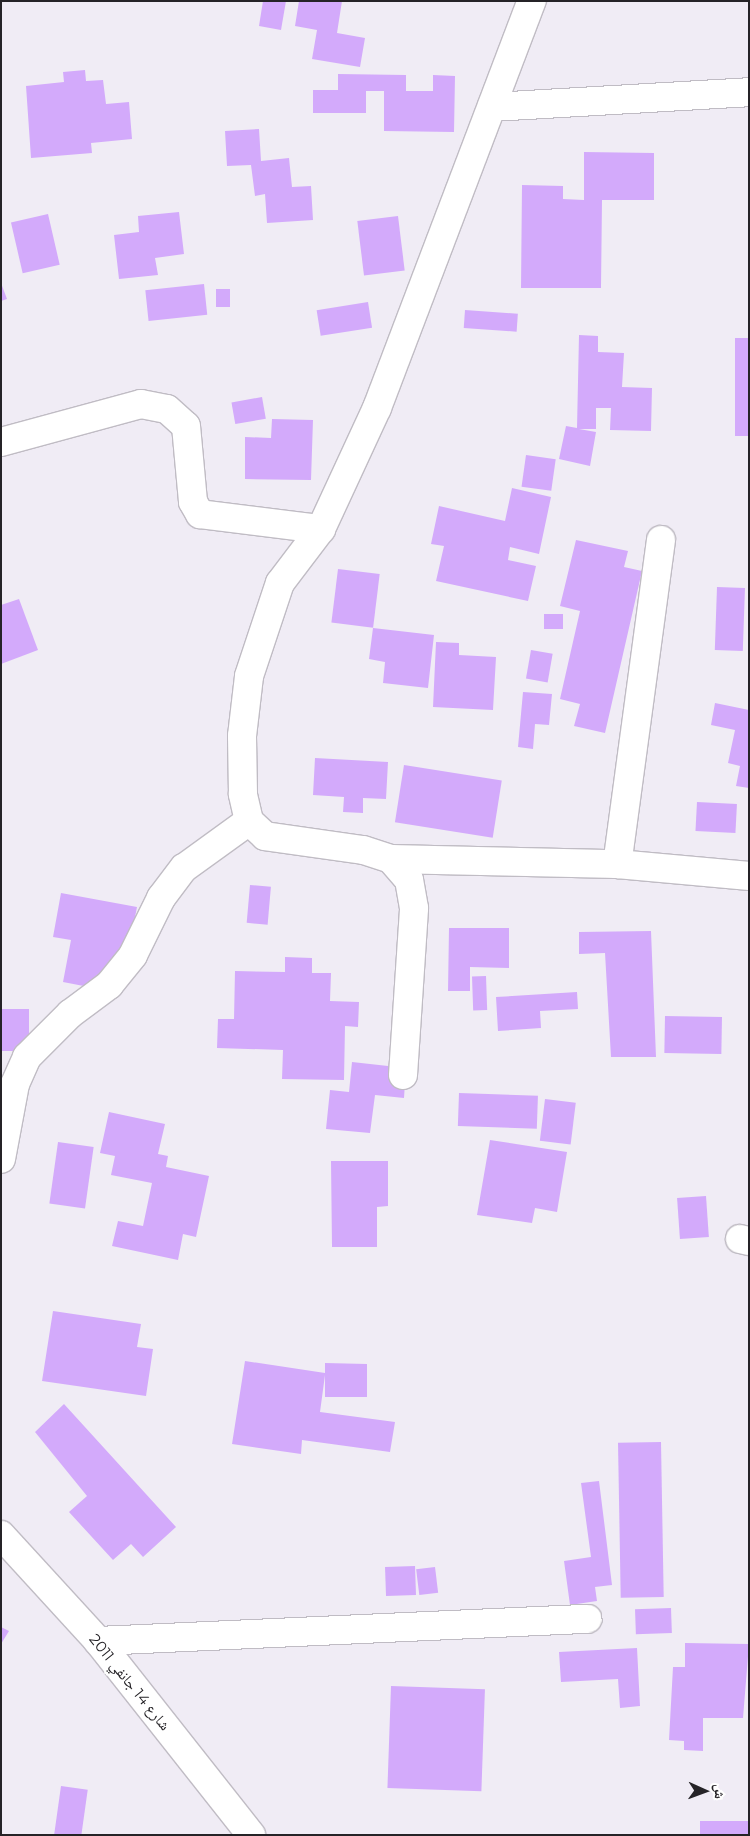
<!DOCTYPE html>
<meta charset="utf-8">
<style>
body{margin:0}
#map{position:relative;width:750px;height:1836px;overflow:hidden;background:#f0ecf5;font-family:Montserrat,"Noto Naskh Arabic",sans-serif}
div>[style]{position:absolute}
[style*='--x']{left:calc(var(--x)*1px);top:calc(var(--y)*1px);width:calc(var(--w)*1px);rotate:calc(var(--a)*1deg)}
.building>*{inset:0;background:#d3aafb;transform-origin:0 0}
.roads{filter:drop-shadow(1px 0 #c0bcc4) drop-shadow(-1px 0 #c0bcc4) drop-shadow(0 1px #c0bcc4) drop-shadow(0 -1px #c0bcc4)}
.minor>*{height:28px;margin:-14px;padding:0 14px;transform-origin:14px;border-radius:14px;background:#fff}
.secondary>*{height:28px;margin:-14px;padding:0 14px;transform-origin:14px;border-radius:14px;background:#fff}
span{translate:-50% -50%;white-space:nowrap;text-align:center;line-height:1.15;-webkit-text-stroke:4.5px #fff;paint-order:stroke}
.street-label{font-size:15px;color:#252327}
.frame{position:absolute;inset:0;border:2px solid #252327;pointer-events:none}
.north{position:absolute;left:680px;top:1766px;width:50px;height:50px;-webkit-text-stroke:4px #fff;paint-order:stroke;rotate:92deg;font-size:14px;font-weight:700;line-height:20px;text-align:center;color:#252327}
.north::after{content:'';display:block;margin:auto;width:18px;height:22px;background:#252327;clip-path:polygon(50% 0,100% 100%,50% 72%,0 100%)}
</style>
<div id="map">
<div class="building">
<i style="clip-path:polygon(263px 1px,286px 1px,281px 30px,259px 26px)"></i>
<i style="clip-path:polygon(299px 1px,342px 1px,337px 33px,365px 38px,360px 67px,312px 59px,317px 30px,295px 26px)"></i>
<i style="clip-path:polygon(85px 70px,86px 81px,103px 80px,106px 104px,129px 102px,132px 139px,91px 143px,92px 153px,31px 158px,26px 86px,64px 82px,63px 72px)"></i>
<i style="clip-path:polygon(338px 74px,406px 75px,406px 91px,433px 91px,433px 75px,455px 76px,454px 132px,384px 131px,384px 91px,366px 91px,366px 113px,313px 113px,313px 90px,338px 90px)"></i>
<i style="clip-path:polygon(259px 129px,261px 161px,289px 158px,292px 187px,311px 186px,313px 220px,267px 223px,265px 194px,255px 196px,251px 165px,227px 166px,225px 131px)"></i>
<i style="clip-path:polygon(584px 152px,654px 153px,654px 200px,602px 200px,601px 288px,521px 288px,522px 185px,563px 186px,563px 199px,584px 200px)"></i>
<i style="clip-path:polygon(179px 212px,184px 254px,155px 258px,158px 275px,119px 279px,114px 235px,139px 232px,138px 216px)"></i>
<i style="left:48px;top:214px;width:52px;height:38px;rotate:77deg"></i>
<i style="left:398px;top:216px;width:55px;height:41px;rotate:83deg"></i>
<i style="clip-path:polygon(1px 283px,7px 299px,1px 301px)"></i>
<i style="left:204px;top:284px;width:31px;height:59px;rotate:84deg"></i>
<i style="left:216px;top:289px;width:14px;height:18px"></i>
<i style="left:368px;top:302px;width:26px;height:52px;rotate:81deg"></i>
<i style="left:465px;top:310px;width:53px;height:18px;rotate:4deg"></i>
<i style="clip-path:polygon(579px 335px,598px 336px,598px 352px,624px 353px,622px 387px,652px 388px,651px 431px,610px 430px,611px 408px,596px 408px,596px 429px,579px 429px,596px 432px,590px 466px,559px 459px,566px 426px,577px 428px)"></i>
<i style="left:735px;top:338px;width:14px;height:98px"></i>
<i style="left:262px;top:397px;width:22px;height:31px;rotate:80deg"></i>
<i style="clip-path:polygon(272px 419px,313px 420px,311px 480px,245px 479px,245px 437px,271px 438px)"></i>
<i style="left:526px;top:455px;width:30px;height:32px;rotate:8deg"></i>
<i style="clip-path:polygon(512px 488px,551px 497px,539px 554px,510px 547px,508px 560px,536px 566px,528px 601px,436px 581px,444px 546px,431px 544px,439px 506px,505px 521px)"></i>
<i style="clip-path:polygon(576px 540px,628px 551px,624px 567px,642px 571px,605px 733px,574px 726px,580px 704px,560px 699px,580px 611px,560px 606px)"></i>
<i style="left:338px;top:569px;width:42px;height:54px;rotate:7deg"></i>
<i style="left:717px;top:587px;width:28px;height:63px;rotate:2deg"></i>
<i style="clip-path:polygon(19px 599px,38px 650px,1px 664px,1px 605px)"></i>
<i style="left:544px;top:614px;width:19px;height:15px"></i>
<i style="clip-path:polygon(373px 628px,434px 635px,428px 688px,383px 683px,385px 662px,369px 659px)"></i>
<i style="clip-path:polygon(436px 642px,459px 643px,459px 655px,496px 657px,493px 710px,433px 707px)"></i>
<i style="left:531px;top:650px;width:22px;height:29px;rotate:10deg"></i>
<i style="clip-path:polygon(523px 692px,552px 694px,549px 725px,535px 724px,533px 749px,518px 747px)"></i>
<i style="clip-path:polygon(715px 703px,749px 710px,749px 788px,736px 786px,740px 766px,728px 763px,735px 730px,711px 725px)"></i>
<i style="clip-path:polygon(315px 758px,388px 762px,386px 799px,363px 798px,363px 813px,343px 812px,344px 797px,313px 795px)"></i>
<i style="left:404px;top:765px;width:99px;height:58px;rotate:9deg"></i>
<i style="left:697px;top:802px;width:40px;height:29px;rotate:3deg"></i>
<i style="left:250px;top:885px;width:21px;height:38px;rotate:5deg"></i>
<i style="clip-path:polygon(61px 893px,137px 907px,120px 993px,63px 982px,71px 940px,53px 937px)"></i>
<i style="clip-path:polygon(449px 928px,509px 928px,509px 968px,470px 967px,470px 991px,448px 991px)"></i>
<i style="clip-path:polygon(651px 931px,656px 1057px,611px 1057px,605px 953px,579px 954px,579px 932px)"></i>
<i style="clip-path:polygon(285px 957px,312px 958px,312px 973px,331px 973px,330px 1001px,359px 1002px,358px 1027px,345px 1026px,344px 1080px,282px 1079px,283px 1050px,217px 1048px,218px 1019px,234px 1019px,235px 971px,285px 972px)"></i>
<i style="left:486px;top:976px;width:34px;height:14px;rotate:88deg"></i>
<i style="clip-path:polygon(577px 992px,578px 1009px,540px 1011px,541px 1028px,498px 1031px,496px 997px)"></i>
<i style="left:1px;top:1009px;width:28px;height:42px"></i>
<i style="left:665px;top:1016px;width:57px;height:37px;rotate:1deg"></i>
<i style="clip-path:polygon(352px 1062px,406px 1068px,404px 1098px,375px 1095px,370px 1133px,326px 1129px,330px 1090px,349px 1092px)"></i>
<i style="left:459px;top:1093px;width:79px;height:33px;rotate:2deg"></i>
<i style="left:545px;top:1099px;width:31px;height:42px;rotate:7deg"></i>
<i style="clip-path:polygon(109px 1112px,165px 1124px,158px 1154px,168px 1156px,166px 1167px,209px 1176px,196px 1237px,183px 1234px,178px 1260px,112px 1246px,118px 1221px,143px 1226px,152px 1183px,111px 1175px,115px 1156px,100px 1153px)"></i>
<i style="clip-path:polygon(490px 1140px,567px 1152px,557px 1212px,535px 1208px,532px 1223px,477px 1215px)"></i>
<i style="left:58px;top:1142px;width:36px;height:62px;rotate:8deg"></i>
<i style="clip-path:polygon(331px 1161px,388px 1161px,388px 1206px,377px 1207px,377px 1247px,332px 1247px)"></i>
<i style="left:706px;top:1196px;width:41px;height:29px;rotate:86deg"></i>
<i style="clip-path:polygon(53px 1311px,141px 1324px,137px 1347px,153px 1349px,146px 1396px,42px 1381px)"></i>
<i style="clip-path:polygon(245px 1361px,325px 1373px,325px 1363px,367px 1364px,367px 1397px,325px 1397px,325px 1375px,320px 1412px,395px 1422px,390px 1452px,302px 1440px,301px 1454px,232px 1444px)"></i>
<i style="clip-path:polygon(64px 1404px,176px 1527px,143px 1557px,131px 1544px,113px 1560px,69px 1512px,87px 1496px,35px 1432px)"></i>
<i style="left:661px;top:1442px;width:155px;height:43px;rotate:89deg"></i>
<i style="clip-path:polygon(599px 1481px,612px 1585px,595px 1587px,597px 1601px,570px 1605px,564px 1561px,591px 1557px,581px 1483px)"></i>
<i style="left:415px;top:1566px;width:29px;height:30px;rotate:88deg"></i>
<i style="left:435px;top:1567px;width:26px;height:19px;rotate:83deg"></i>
<i style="left:671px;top:1608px;width:25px;height:36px;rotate:88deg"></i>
<i style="clip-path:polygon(1px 1627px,9px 1631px,1px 1644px)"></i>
<i style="clip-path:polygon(685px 1643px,749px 1644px,743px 1718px,703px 1718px,703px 1751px,684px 1750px,684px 1741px,669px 1740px,673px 1667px,685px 1667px)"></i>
<i style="clip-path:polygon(637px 1648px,640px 1706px,620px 1708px,618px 1679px,561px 1682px,559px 1652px)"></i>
<i style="left:391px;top:1686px;width:94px;height:102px;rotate:2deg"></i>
<i style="left:61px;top:1786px;width:27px;height:49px;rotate:8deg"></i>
<i style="left:749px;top:1821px;width:14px;height:49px;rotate:90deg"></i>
</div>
<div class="roads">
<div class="minor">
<i style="--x:492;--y:107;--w:257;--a:-3.3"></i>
<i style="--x:1;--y:442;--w:145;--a:-15.2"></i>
<i style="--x:141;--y:404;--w:26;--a:11"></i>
<i style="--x:167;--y:409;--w:25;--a:42"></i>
<i style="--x:186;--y:426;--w:76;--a:84.7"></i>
<i style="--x:193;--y:502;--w:14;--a:60"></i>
<i style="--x:200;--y:514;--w:122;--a:7.1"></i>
<i style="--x:661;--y:540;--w:327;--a:97.7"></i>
<i style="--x:617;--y:864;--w:133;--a:5.2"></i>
<i style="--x:391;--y:859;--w:226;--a:1.3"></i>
<i style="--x:403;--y:1075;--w:167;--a:-86.2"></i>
<i style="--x:414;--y:908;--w:28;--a:-100"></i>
<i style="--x:409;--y:880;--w:28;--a:-131"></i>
<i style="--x:391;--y:859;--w:29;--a:-162"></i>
<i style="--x:363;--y:850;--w:99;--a:-171.9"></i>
<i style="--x:265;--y:836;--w:22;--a:-137"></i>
<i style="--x:249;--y:821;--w:28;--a:-103"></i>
<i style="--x:243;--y:794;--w:58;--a:-91"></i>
<i style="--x:242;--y:736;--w:60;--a:-83.3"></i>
<i style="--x:249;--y:676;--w:98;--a:-71.6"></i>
<i style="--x:280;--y:583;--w:68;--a:-52.8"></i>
<i style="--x:321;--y:529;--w:133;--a:-65.2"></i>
<i style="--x:377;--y:408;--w:436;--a:-69.2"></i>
<i style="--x:1;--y:1159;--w:76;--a:-79.4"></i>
<i style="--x:15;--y:1084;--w:30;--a:-66"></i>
<i style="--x:27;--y:1057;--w:61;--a:-45"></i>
<i style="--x:70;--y:1014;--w:49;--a:-36.6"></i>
<i style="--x:109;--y:985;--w:38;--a:-51"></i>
<i style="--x:133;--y:955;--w:64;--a:-63.8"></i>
<i style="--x:161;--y:898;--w:38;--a:-53"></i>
<i style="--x:184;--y:868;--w:80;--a:-35.9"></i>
<i style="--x:740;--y:1239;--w:9;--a:13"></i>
<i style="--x:98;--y:1641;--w:490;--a:-2.6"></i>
</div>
<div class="secondary">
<i style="--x:1;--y:1535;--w:144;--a:47.5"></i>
<i style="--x:98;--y:1641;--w:247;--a:51.7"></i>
</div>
</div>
<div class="street-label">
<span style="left:130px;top:1682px;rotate:51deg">شارع 14 جانفي 2011</span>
</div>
<div class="frame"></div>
<div class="north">ش</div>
</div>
